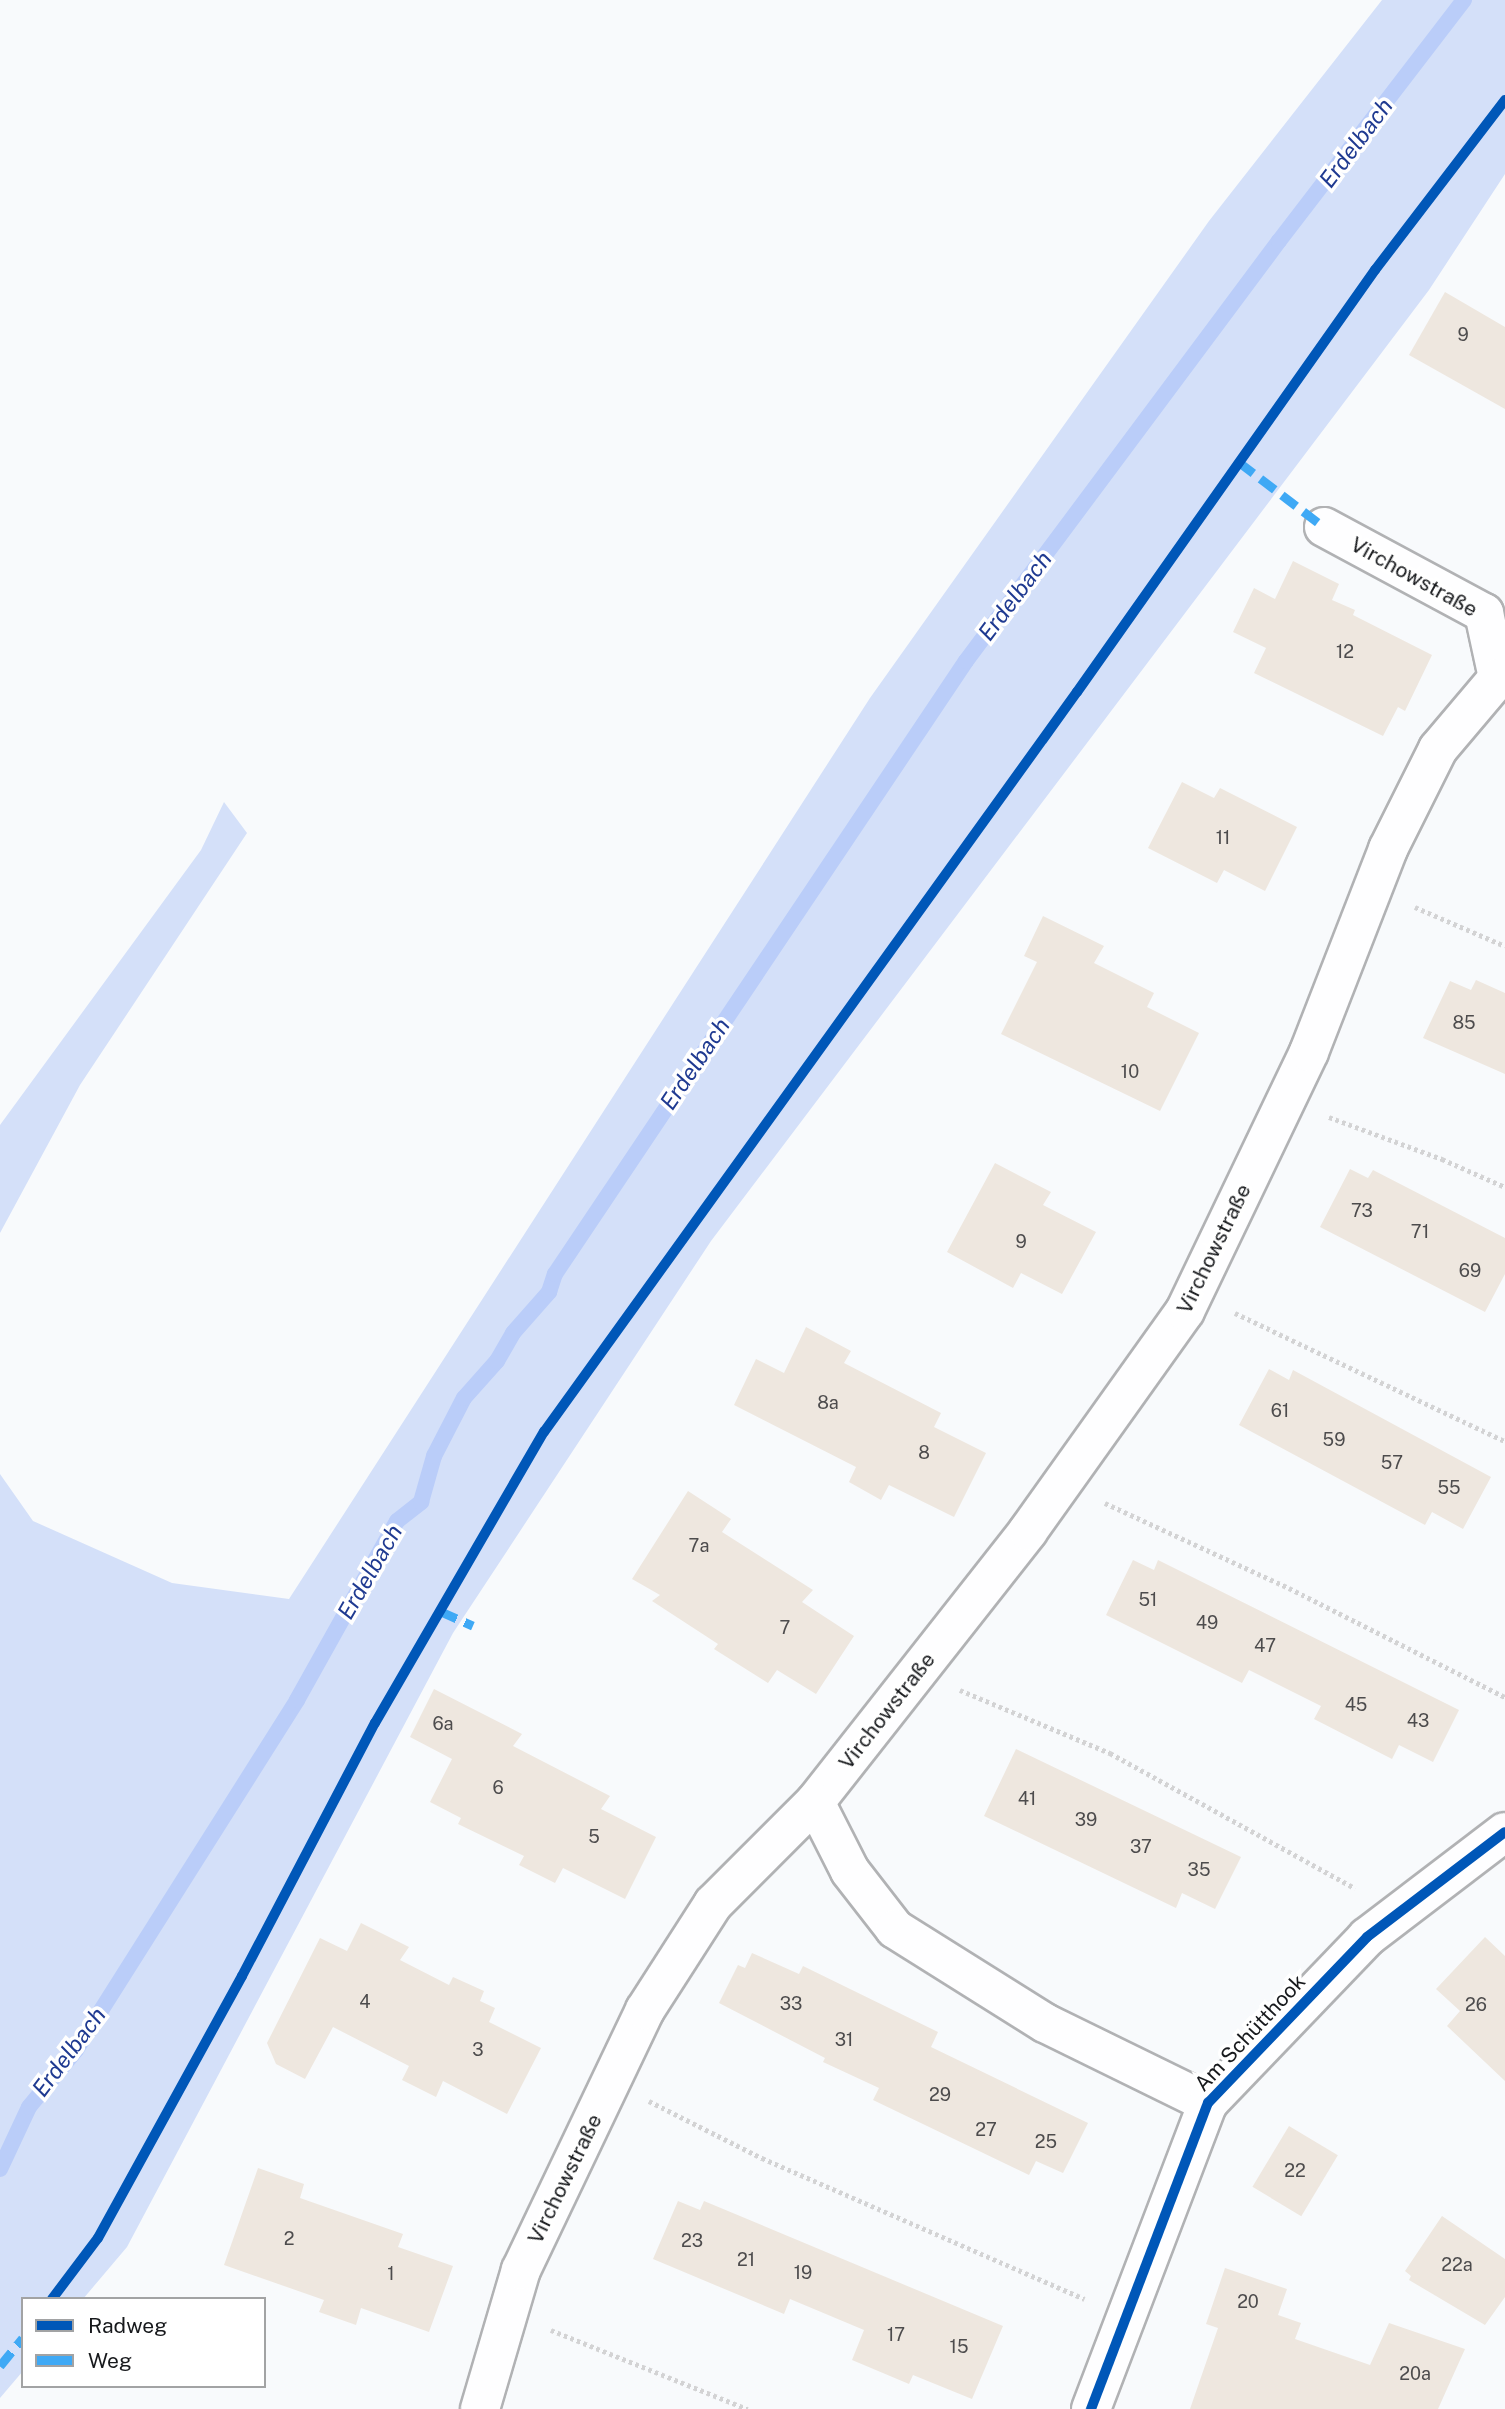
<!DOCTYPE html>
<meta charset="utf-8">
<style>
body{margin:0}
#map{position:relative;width:1505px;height:2409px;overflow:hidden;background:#f8fafc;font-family:"Public Sans",sans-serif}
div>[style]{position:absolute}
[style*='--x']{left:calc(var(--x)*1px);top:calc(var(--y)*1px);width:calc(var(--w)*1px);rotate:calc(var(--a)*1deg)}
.green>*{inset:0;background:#d4e0f9}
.stream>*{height:16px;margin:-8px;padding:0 8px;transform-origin:8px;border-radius:8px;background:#bacdf9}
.building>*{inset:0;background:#eee7df;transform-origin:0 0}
.path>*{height:4.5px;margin-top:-2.25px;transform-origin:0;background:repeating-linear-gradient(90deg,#d3d3d4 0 3.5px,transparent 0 7px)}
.roads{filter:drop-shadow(2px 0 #b1b2b4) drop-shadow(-2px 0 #b1b2b4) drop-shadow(0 2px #b1b2b4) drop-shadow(0 -2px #b1b2b4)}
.minor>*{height:38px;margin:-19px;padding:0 19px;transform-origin:19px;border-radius:19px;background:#fefeff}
.quiet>*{height:9px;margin-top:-4.5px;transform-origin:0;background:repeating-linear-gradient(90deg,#3fa9f5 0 18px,transparent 0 27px)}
.cycleway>*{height:10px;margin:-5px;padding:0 5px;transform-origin:5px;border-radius:5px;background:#0057b8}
span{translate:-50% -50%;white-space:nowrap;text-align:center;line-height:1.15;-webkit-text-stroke:7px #fff;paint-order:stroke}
.number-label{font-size:18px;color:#4d4c4d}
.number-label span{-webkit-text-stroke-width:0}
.street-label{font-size:21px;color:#17191c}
.water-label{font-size:23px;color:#1f3a91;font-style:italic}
.legend{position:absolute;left:21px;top:2297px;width:245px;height:91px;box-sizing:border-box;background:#fff;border:2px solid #a2a3a4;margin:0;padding:9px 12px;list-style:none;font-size:21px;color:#17191c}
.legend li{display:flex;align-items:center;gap:14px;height:35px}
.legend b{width:35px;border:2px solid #a2a3a4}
</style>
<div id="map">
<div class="green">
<i style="clip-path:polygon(1382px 0,1505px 0,1505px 174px,1429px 290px,711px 1241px,453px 1633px,127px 2247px,83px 2299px,23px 2299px,23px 2371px,0 2398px,0 1474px,33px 1521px,172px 1583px,289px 1599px,870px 698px,1209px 221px)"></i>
<i style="clip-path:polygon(224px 802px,247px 833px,80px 1085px,0 1233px,0 1125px,201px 850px)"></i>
</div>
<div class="stream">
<i style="--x:0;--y:2169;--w:68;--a:-64.9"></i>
<i style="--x:29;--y:2107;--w:74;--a:-50.5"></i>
<i style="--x:76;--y:2050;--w:414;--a:-57.7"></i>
<i style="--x:297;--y:1700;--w:205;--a:-60.8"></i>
<i style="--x:397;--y:1521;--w:31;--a:-38"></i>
<i style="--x:421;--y:1502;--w:48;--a:-74.2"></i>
<i style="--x:434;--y:1456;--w:65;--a:-62.7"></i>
<i style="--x:464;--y:1398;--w:50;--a:-48.3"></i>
<i style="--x:497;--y:1361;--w:32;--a:-60"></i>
<i style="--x:513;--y:1333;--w:55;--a:-48.7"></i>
<i style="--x:549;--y:1292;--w:19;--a:-72"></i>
<i style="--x:555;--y:1274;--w:738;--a:-56.16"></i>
<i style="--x:966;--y:661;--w:524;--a:-53.31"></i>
<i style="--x:1279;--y:241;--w:304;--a:-52.5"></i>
</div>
<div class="building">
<i style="clip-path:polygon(1445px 292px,1505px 327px,1505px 409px,1409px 355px)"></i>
<i style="clip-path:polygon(1293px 561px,1339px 584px,1332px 600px,1355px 610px,1353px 615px,1432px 655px,1405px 711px,1398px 707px,1383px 736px,1254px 673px,1266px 648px,1233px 632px,1254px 588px,1275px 599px)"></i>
<i style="clip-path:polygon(1182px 782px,1214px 798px,1220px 788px,1297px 827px,1265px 891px,1224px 870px,1217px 883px,1148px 848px)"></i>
<i style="clip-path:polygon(1043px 916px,1104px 946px,1094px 963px,1154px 993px,1147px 1007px,1199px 1033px,1160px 1111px,1001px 1034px,1037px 962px,1024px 956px)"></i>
<i style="clip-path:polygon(1476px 980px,1505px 993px,1505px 1074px,1423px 1038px,1450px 981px,1471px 990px)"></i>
<i style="clip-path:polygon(995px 1163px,1051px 1192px,1043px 1205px,1096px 1232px,1062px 1294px,1021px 1273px,1013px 1288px,947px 1252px)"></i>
<i style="clip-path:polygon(1350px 1169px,1368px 1178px,1373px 1170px,1505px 1238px,1505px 1274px,1485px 1312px,1320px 1227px)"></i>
<i style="clip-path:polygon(806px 1327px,851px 1351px,844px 1363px,941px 1413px,934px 1427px,986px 1453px,954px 1517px,889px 1485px,881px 1500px,849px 1482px,856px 1467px,734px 1405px,756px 1359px,784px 1373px)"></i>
<i style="clip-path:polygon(1269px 1369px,1289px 1380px,1293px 1370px,1491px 1477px,1463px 1529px,1432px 1512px,1425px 1525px,1239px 1425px)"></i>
<i style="clip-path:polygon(688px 1491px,731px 1519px,722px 1532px,813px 1590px,802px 1602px,854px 1636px,816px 1694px,777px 1670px,768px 1683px,714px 1649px,718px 1644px,652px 1601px,660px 1595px,632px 1579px)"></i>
<i style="clip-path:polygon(1133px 1560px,1154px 1570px,1158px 1560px,1459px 1710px,1433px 1762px,1399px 1745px,1392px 1759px,1314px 1719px,1321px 1706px,1249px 1670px,1242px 1683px,1106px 1615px)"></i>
<i style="clip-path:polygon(434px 1689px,522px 1734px,513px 1746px,610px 1796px,601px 1809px,656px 1837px,625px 1899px,563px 1868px,555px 1883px,519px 1865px,524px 1856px,458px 1824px,461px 1818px,430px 1802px,452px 1759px,410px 1737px)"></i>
<i style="clip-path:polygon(1016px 1749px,1241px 1857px,1215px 1909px,1182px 1893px,1176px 1908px,984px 1816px)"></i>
<i style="clip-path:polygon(361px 1923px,409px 1947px,400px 1960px,449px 1985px,453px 1977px,484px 1991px,480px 2001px,495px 2008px,489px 2022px,541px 2048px,507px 2114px,443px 2081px,436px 2097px,402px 2080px,409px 2066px,333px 2027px,305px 2079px,276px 2064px,267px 2043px,320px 1938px,347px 1951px)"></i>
<i style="clip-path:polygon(1485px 1937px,1505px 1956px,1505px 2081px,1447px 2026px,1460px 2011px,1436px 1989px)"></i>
<i style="clip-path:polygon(752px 1953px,799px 1974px,803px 1966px,938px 2032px,931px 2047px,1088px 2123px,1063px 2173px,1036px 2161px,1029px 2175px,873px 2100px,879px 2088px,823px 2062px,825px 2058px,719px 2003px,738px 1965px,745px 1968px)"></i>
<i style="left:1289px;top:2126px;width:57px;height:71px;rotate:31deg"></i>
<i style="clip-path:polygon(258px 2168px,304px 2184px,300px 2198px,403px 2234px,398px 2247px,453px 2266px,429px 2332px,361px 2308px,356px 2325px,319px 2312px,324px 2300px,224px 2265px)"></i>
<i style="clip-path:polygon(678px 2201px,700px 2210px,704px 2201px,1003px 2326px,972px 2399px,913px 2375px,909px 2384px,852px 2360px,864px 2330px,790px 2299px,784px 2314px,653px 2259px)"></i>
<i style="clip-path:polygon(1442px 2216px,1505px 2259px,1505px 2297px,1485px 2325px,1409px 2280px,1411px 2276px,1405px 2271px)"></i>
<i style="clip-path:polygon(1225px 2268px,1287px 2289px,1278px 2315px,1301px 2323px,1295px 2339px,1370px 2365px,1389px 2323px,1465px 2349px,1438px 2409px,1190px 2409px,1218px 2328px,1206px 2324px)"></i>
</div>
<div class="path">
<i style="--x:1415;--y:907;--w:98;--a:23.4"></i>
<i style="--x:1329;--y:1117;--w:121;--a:20.4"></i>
<i style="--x:1442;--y:1159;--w:69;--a:24"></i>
<i style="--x:1235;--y:1313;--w:299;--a:25.4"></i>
<i style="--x:1105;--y:1503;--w:203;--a:24.8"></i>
<i style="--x:1289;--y:1588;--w:242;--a:26.8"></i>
<i style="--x:960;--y:1690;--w:163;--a:22.8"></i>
<i style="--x:1110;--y:1753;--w:280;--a:28.9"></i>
<i style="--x:649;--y:2101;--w:127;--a:26.8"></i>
<i style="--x:762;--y:2158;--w:352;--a:23.6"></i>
<i style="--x:551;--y:2330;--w:212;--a:21.9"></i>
</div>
<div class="roads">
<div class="minor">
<i style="--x:1324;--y:527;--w:182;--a:28.3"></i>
<i style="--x:1484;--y:613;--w:66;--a:77.8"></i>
<i style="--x:815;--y:1802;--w:345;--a:-51.8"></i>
<i style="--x:1028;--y:1531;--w:270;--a:-54.5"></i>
<i style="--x:1185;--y:1311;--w:287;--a:-64.4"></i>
<i style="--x:1309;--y:1052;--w:218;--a:-68.7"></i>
<i style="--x:1388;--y:849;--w:112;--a:-63.4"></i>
<i style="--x:1438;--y:749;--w:93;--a:-49.8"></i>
<i style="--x:1498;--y:678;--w:7;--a:-8"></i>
<i style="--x:480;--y:2409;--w:145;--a:-73.6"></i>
<i style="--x:521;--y:2270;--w:288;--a:-64.5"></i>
<i style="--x:645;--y:2010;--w:126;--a:-57.3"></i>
<i style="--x:713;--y:1904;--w:144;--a:-45"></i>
<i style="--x:815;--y:1802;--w:77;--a:63.1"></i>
<i style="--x:850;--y:1871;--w:73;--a:52.2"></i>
<i style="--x:895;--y:1929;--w:177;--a:32.1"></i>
<i style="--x:1045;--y:2023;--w:182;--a:26.1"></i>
<i style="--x:1091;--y:2409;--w:328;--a:-69.1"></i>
<i style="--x:1208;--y:2103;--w:230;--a:-46.2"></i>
<i style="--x:1367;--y:1937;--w:173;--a:-37.3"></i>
</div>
</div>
<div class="quiet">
<i style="--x:1239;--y:462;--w:107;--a:37.4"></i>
<i style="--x:440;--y:1611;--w:36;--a:24"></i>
<i style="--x:0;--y:2366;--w:36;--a:-51"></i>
</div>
<div class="cycleway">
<i style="--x:52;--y:2299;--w:76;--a:-53"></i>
<i style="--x:98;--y:2238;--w:299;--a:-61.2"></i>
<i style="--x:242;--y:1976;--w:286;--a:-62.3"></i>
<i style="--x:375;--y:1723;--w:337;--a:-59.9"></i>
<i style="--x:544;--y:1432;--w:912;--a:-54.24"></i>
<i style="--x:1077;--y:692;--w:517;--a:-54.77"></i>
<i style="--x:1375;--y:270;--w:214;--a:-52.6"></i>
<i style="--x:1091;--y:2409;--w:328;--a:-69.1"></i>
<i style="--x:1208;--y:2103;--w:230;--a:-46.2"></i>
<i style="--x:1367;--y:1937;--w:173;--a:-37.3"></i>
</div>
<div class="number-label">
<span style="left:1463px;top:335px">9</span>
<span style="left:1345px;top:652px">12</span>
<span style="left:1223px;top:838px">11</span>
<span style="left:1464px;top:1023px">85</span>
<span style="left:1130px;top:1072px">10</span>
<span style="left:1362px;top:1211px">73</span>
<span style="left:1420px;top:1232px">71</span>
<span style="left:1021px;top:1242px">9</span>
<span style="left:1470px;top:1271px">69</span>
<span style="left:828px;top:1403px">8a</span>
<span style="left:1280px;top:1411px">61</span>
<span style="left:1334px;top:1440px">59</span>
<span style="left:924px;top:1453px">8</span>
<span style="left:1392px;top:1463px">57</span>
<span style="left:1449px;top:1488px">55</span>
<span style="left:699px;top:1546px">7a</span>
<span style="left:1148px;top:1600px">51</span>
<span style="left:1207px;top:1623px">49</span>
<span style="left:785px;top:1628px">7</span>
<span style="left:1265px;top:1646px">47</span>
<span style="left:1356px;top:1705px">45</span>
<span style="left:1418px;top:1721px">43</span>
<span style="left:443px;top:1724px">6a</span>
<span style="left:498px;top:1788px">6</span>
<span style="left:1027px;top:1799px">41</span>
<span style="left:1086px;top:1820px">39</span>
<span style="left:594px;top:1837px">5</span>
<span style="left:1141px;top:1847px">37</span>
<span style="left:1199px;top:1870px">35</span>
<span style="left:365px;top:2002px">4</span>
<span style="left:791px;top:2004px">33</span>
<span style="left:1476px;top:2005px">26</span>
<span style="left:844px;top:2040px">31</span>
<span style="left:478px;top:2050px">3</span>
<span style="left:940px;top:2095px">29</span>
<span style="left:986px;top:2130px">27</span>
<span style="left:1046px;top:2142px">25</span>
<span style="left:1295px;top:2171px">22</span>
<span style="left:289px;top:2239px">2</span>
<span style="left:692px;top:2241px">23</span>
<span style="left:746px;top:2260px">21</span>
<span style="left:1457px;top:2265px">22a</span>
<span style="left:803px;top:2273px">19</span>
<span style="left:391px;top:2274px">1</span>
<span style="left:1248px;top:2302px">20</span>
<span style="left:896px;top:2335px">17</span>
<span style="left:959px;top:2347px">15</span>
<span style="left:1415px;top:2374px">20a</span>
</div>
<div class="street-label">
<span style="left:1414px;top:577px;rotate:29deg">Virchowstraße</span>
<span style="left:1214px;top:1249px;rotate:-64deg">Virchowstraße</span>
<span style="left:887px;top:1711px;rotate:-52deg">Virchowstraße</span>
<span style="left:1250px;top:2033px;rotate:-47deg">Am Schütthook</span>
<span style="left:565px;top:2179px;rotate:-64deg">Virchowstraße</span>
</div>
<div class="water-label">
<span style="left:1356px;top:143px;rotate:-53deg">Erdelbach</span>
<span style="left:1015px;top:596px;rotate:-53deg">Erdelbach</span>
<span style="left:695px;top:1064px;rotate:-56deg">Erdelbach</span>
<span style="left:370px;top:1572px;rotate:-60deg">Erdelbach</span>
<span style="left:69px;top:2052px;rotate:-53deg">Erdelbach</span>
</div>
<ul class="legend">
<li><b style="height:9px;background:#0057b8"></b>Radweg</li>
<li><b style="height:9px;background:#3fa9f5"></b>Weg</li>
</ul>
</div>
